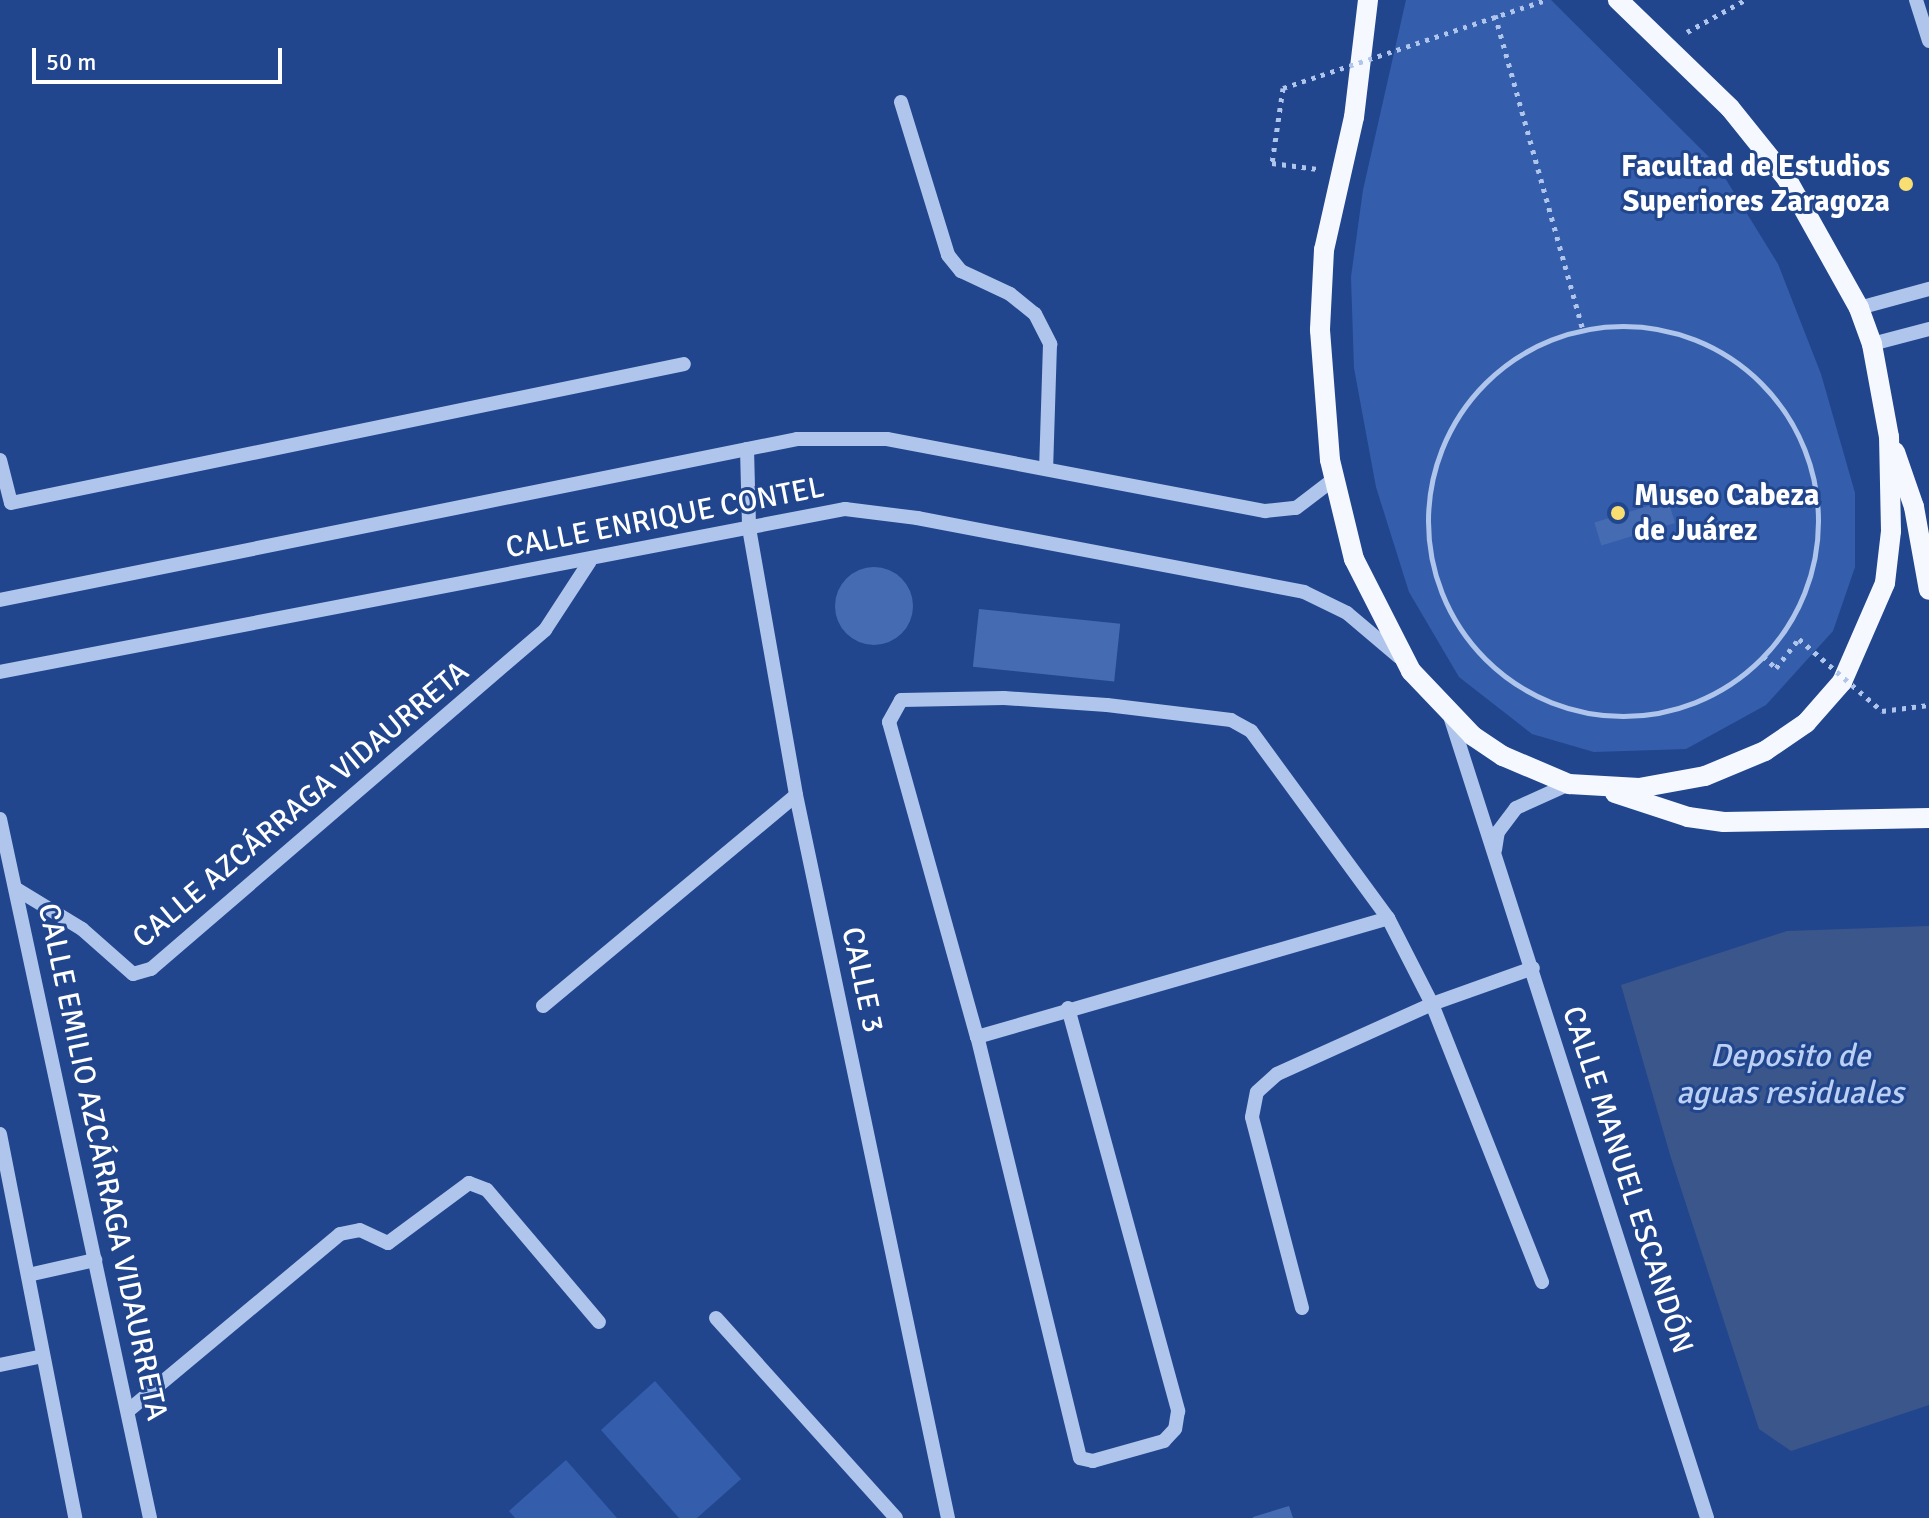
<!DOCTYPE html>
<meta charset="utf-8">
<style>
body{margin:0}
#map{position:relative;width:1929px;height:1518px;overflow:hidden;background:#21468e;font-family:Signika,sans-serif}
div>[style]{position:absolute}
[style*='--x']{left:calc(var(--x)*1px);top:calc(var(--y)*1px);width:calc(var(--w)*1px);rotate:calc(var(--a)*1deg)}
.green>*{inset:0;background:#345eab}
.water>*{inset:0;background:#3b568a}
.building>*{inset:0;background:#456cb3;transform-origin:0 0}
.round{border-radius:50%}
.path>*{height:5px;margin-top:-2.5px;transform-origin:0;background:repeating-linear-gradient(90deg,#afc5ec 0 4px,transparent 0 10px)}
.path>.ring{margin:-2.5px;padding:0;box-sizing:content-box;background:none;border:5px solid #afc5ec;border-radius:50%}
.minor>*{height:14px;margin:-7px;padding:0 7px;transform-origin:7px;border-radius:7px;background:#afc5ec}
.major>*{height:20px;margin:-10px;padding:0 10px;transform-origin:10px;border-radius:10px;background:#f5f8ff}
.path-bridge>*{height:5px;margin-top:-2.5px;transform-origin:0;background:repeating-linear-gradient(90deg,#afc5ec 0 4px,transparent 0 10px)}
.dots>*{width:22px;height:22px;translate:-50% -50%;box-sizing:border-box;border:4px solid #21468e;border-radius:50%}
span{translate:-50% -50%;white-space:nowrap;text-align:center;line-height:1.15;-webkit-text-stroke:6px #21468e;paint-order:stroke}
.poi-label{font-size:30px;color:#fff;font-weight:700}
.right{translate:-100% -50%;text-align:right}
.left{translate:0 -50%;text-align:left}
.street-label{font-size:30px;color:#fff}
.water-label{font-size:32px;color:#bbd0f3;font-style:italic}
.scale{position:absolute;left:32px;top:48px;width:250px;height:36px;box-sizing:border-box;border:4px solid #fff;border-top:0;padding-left:10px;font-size:24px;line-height:28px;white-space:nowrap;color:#fff;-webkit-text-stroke:6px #21468e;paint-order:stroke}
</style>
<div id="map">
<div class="green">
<i style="clip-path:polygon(1406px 0,1551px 0,1717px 165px,1778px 264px,1821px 374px,1855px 493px,1855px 567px,1833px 631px,1766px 705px,1686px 749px,1594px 752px,1532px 734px,1459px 677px,1409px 592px,1376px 487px,1354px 368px,1351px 277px,1363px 190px)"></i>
<i style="clip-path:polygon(655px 1381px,741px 1479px,697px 1518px,679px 1518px,601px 1430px)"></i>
<i style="clip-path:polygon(566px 1460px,617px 1518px,515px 1518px,509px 1511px)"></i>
</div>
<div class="water">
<i style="clip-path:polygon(1929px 926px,1929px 1405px,1791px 1451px,1759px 1429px,1671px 1158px,1621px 985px,1787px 931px)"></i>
</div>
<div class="building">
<i style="left:1668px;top:500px;width:24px;height:77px;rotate:73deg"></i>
<i class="round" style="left:835px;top:567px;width:78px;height:78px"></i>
<i style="left:979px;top:609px;width:142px;height:58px;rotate:6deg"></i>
<i style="clip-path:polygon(1289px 1506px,1293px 1518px,1253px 1518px,1253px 1517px)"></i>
</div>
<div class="path">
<i style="--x:1495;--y:15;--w:327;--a:74.4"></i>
<i style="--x:1687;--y:32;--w:66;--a:-28.9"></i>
<i style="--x:1283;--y:88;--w:76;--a:98.3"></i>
<i style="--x:1272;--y:163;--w:46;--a:7.4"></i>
<i class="ring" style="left:1428px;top:326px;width:385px;height:385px"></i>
<i style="--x:1763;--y:656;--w:18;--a:43"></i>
<i style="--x:1776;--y:668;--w:37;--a:-52"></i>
</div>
<div class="minor">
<i style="--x:1916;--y:0;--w:43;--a:72.4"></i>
<i style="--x:901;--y:102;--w:160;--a:72.9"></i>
<i style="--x:948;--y:255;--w:21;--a:51"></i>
<i style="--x:961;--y:271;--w:54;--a:25.1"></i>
<i style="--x:1010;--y:294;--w:32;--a:39"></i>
<i style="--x:1035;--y:314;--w:34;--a:63"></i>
<i style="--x:1050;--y:344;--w:125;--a:91.8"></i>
<i style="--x:1859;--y:308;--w:73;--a:-15.2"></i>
<i style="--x:1872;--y:344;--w:59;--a:-14.7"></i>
<i style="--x:747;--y:449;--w:79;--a:88.5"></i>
<i style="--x:749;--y:528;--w:271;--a:80"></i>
<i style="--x:796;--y:795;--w:739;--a:78.13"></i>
<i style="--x:0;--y:460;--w:44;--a:75.7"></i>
<i style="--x:11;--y:503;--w:687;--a:-11.67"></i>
<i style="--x:0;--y:600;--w:813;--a:-11.42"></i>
<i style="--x:797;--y:439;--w:90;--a:0"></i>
<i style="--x:887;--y:439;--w:385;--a:10.8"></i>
<i style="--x:1265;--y:511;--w:31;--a:-6"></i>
<i style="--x:1296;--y:508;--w:48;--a:-37.3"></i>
<i style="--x:0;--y:672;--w:861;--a:-10.92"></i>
<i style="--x:845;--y:509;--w:73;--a:7.1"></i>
<i style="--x:917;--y:518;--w:394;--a:10.8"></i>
<i style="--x:1304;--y:592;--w:48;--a:26"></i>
<i style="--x:1347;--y:613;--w:68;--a:40.2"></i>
<i style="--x:1451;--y:719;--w:839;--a:72.23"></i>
<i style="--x:0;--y:819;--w:715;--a:77.89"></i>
<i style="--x:1495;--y:850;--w:18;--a:-81"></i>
<i style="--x:1498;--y:832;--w:30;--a:-53"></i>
<i style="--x:1516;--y:808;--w:58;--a:-24.4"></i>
<i style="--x:18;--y:890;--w:75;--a:31.4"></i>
<i style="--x:82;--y:929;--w:68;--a:41.4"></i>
<i style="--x:133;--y:974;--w:19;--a:-16"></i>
<i style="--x:151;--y:969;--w:520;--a:-40.71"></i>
<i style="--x:545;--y:630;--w:82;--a:-56.9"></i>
<i style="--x:543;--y:1006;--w:329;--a:-39.8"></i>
<i style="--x:1068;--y:1008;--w:418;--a:74.7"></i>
<i style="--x:1178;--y:1411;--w:18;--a:99"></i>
<i style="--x:1175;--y:1429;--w:16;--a:133"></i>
<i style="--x:1164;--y:1441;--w:74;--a:164.3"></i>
<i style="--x:1093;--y:1461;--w:13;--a:-167"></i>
<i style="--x:1080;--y:1458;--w:433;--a:-103.7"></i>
<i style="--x:977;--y:1037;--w:327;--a:-105.6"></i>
<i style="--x:889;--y:722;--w:25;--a:-61"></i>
<i style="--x:901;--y:700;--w:103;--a:-1.1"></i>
<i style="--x:1004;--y:698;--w:103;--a:3.9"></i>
<i style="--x:1107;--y:705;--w:125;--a:6.9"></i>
<i style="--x:1231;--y:720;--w:23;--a:29"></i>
<i style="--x:1251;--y:731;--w:232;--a:53.8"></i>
<i style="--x:1388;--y:918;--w:97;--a:62.9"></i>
<i style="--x:1432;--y:1004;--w:299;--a:68.4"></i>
<i style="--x:977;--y:1037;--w:428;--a:-16.1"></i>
<i style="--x:0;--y:1134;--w:391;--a:78.9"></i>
<i style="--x:28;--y:1275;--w:69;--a:-12.6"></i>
<i style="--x:1302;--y:1308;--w:197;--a:-104.7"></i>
<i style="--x:1252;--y:1117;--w:25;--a:-79"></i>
<i style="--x:1257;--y:1092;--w:27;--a:-42"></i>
<i style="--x:1277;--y:1074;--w:170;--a:-24.3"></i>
<i style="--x:1432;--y:1004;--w:107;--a:-19.6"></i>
<i style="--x:716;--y:1318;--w:269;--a:48"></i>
<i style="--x:0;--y:1365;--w:44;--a:-11.8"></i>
<i style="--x:129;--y:1410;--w:275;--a:-39.8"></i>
<i style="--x:340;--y:1234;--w:20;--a:-11"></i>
<i style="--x:360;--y:1230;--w:31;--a:25"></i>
<i style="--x:388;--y:1243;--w:101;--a:-36.5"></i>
<i style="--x:469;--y:1183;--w:19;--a:21"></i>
<i style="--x:487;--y:1190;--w:173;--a:49.7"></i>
</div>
<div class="major">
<i style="--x:1368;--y:0;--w:118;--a:96.8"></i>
<i style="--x:1354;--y:117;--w:136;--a:102.7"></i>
<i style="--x:1324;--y:250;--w:80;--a:92.9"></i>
<i style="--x:1320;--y:330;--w:130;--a:85.6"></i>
<i style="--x:1330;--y:460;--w:102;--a:76.4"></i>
<i style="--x:1354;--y:559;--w:126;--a:63"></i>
<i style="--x:1411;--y:671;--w:90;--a:46.4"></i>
<i style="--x:1473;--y:736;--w:36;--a:34"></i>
<i style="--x:1503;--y:756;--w:72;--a:23"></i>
<i style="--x:1569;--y:784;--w:70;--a:3.3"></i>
<i style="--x:1639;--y:788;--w:67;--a:-10.3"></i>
<i style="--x:1705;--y:776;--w:65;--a:-22.6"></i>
<i style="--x:1765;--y:751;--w:50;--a:-34.3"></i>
<i style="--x:1806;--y:723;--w:55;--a:-48.7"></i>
<i style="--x:1842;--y:682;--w:108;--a:-66.5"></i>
<i style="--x:1885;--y:583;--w:52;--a:-83.4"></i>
<i style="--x:1891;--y:531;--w:94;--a:-91.2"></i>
<i style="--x:1889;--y:437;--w:95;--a:-100.4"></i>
<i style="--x:1872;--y:344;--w:38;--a:-110"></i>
<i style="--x:1859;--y:308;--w:148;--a:-119.2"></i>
<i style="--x:1787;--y:179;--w:91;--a:-128.8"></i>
<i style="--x:1730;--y:108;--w:156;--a:-136"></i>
<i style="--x:1895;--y:452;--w:58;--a:70.9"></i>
<i style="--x:1914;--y:507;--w:84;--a:79.8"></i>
<i style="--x:1615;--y:793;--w:77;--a:18.2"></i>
<i style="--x:1688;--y:817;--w:36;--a:8"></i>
<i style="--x:1724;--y:822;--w:205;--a:-1.1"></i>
</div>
<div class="path-bridge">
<i style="--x:1283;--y:88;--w:277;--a:-18.5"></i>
<i style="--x:1799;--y:639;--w:110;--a:40.9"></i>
<i style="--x:1882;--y:711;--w:47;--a:-7.3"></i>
</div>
<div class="dots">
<i style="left:1906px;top:184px;background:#f9de71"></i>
<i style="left:1618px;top:513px;background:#f9de71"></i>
</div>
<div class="poi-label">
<span class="right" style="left:1890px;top:184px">Facultad de Estudios<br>Superiores Zaragoza</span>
<span class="left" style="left:1634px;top:513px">Museo Cabeza<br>de Juárez</span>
</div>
<div class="street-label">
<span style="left:665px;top:518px;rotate:-11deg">CALLE ENRIQUE CONTEL</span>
<span style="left:301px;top:805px;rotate:-40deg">CALLE AZCÁRRAGA VIDAURRETA</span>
<span style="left:862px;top:980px;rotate:78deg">CALLE 3</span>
<span style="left:102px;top:1162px;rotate:78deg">CALLE EMILIO AZCÁRRAGA VIDAURRETA</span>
<span style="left:1627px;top:1180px;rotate:72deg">CALLE MANUEL ESCANDÓN</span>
</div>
<div class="water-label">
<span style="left:1790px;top:1075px">Deposito de<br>aguas residuales</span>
</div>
<div class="scale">50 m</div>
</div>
